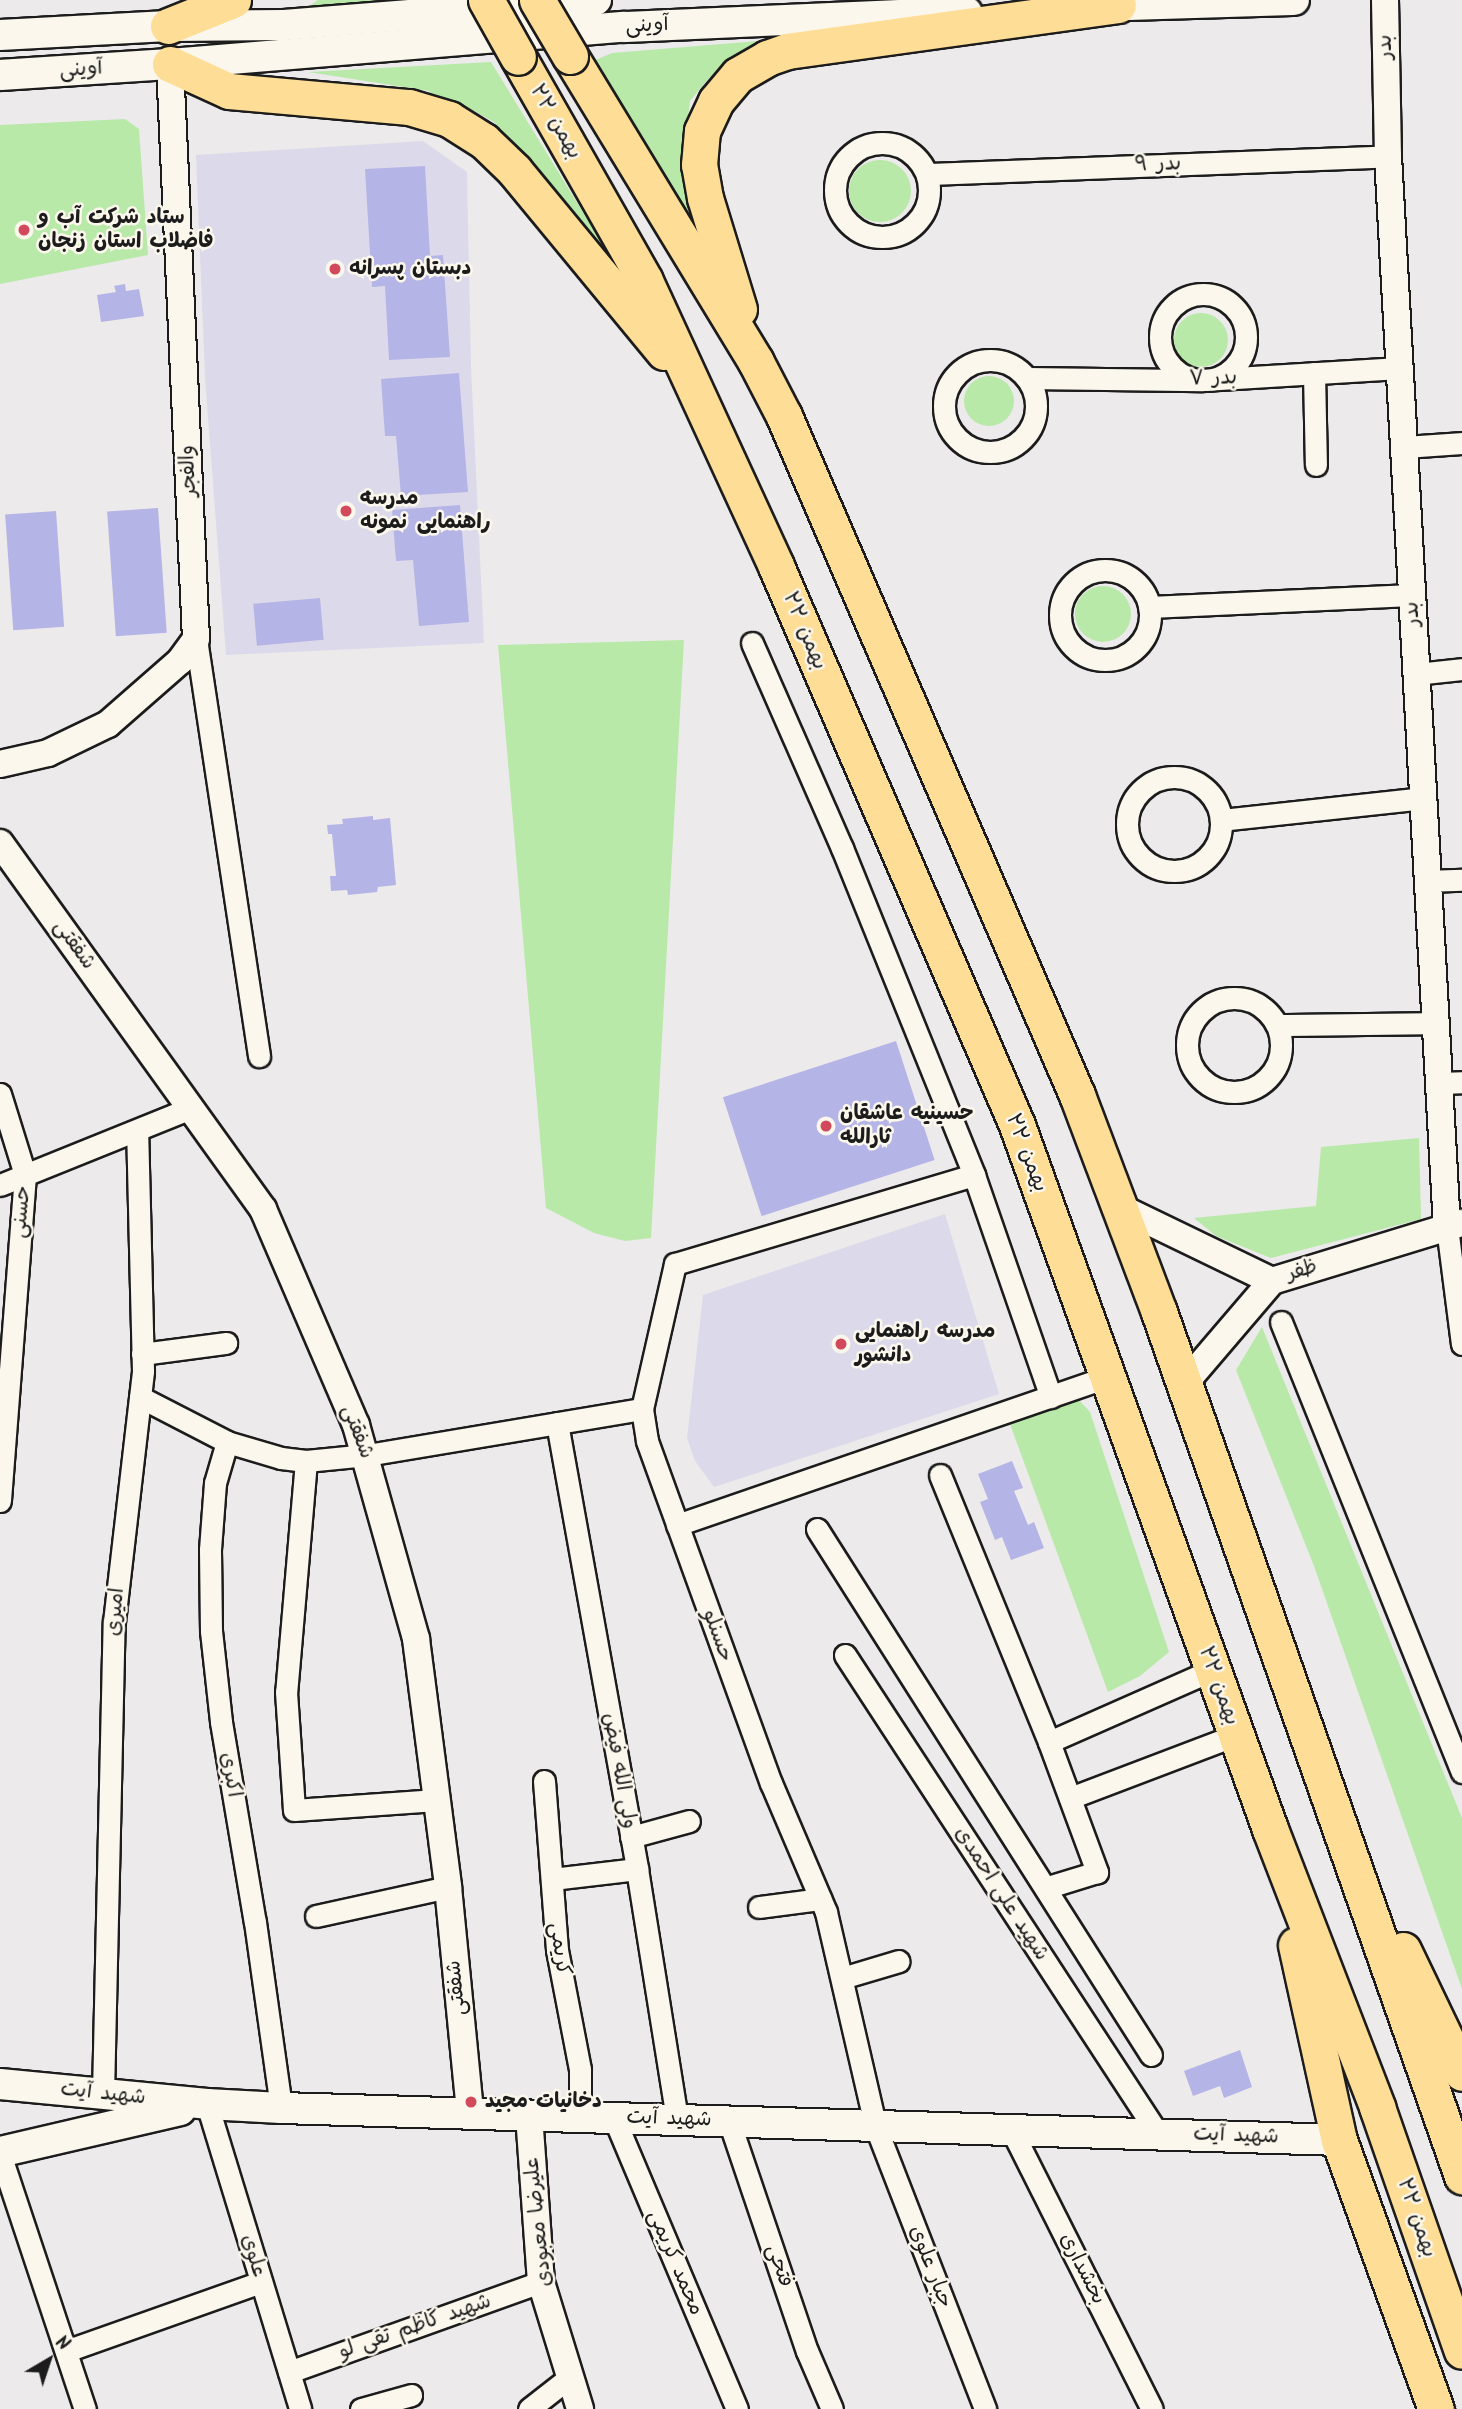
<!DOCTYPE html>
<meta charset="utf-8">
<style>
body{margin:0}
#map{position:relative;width:1462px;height:2409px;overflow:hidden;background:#edeaeb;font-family:Kalam,"Playpen Sans Arabic",sans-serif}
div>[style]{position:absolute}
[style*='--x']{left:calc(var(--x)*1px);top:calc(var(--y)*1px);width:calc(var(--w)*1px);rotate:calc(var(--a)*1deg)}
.built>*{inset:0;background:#dcdaea}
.green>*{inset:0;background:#b8e9a9}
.round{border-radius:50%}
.building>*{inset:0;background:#b5b4e6;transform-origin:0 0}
.roads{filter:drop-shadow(2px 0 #1c1c1c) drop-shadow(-2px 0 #1c1c1c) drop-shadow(0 2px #1c1c1c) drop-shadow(0 -2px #1c1c1c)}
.minor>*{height:21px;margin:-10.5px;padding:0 10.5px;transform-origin:10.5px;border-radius:10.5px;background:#fbf7ec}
.minor>.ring{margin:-10.5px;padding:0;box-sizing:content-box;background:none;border:21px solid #fbf7ec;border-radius:50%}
.tertiary>*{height:26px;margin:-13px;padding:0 13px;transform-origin:13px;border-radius:13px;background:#fbf7ec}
.secondary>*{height:30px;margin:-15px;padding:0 15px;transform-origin:15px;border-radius:15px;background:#fbf7ec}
.trunk>*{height:35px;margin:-17.5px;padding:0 17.5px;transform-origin:17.5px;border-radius:17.5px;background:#fedd96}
.bridges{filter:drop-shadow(2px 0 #1c1c1c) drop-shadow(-2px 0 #1c1c1c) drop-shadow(0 2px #1c1c1c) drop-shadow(0 -2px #1c1c1c)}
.trunk-bridge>*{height:35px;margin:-17.5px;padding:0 17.5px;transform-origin:17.5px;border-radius:17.5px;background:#fedd96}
.dots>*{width:19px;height:19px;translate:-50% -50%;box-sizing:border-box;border:4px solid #fbf7ec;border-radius:50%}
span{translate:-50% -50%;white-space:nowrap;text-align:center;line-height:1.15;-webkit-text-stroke:5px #fbf7ec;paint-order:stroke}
.street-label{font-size:21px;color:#1c1c1c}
.poi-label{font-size:21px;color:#1c1c1c;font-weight:700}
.left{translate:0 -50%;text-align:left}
.north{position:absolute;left:14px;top:2325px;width:70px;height:70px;-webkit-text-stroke:5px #fbf7ec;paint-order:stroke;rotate:39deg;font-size:19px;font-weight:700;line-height:28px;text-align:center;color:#1c1c1c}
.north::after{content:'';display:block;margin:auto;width:24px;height:32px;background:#1c1c1c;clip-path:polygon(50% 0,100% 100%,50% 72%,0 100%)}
</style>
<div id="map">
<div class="built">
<i style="clip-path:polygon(423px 141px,467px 172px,471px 366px,484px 643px,226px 655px,205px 378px,196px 155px)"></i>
<i style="clip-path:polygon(945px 1214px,999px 1394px,714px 1487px,695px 1461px,687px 1438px,703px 1295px)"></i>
</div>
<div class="green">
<i style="clip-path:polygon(318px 0,429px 0,317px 10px,311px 5px)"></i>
<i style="clip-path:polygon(771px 40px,709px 78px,690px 101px,685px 145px,695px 235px,593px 61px,612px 53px)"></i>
<i style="clip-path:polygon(491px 62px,617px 268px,494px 122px,467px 107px,434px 104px,429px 91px,308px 72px)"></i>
<i style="clip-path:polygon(125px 119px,139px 129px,148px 255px,0 284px,0 125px)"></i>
<i class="round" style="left:849px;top:160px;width:62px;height:62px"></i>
<i class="round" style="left:1174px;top:313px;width:54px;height:54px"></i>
<i class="round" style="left:964px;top:376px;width:50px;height:50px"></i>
<i class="round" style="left:1075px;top:586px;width:56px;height:56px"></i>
<i style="clip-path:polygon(684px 640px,651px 1238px,625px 1241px,594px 1233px,546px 1208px,498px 645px)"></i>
<i style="clip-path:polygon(1419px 1138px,1421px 1219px,1271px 1258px,1216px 1236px,1194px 1218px,1316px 1206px,1321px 1147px)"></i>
<i style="clip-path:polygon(1262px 1327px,1462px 1818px,1462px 1989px,1314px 1566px,1236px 1370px)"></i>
<i style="clip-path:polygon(1078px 1399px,1090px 1412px,1169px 1652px,1140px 1676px,1108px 1692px,1010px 1424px,1031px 1413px)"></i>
</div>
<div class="building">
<i style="clip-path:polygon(425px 166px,430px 256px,443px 255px,450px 357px,389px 360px,385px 286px,372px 287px,365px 169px)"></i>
<i style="clip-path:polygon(125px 284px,126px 291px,139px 289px,144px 316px,101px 322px,97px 295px,116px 292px,114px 286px)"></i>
<i style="clip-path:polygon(459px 373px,468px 492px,401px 496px,396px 436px,385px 436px,381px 379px)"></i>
<i style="clip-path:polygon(460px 505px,469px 622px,419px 626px,413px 560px,396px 561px,392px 510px)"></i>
<i style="left:158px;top:508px;width:125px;height:51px;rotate:86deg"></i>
<i style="left:56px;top:511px;width:116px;height:51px;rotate:86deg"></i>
<i style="left:320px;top:598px;width:42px;height:67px;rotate:85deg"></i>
<i style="clip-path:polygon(373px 816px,373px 820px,390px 818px,396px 885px,378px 887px,377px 892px,348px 895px,347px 890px,331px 891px,330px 876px,336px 876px,332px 834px,328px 834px,327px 825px,343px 824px,342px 819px)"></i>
<i style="left:896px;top:1041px;width:125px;height:182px;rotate:72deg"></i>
<i style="clip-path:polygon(1012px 1461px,1023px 1488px,1014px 1491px,1028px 1525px,1034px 1522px,1044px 1548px,1011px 1560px,1002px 1537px,995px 1540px,980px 1502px,988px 1499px,978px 1474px)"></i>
<i style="clip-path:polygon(1240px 2050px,1252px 2087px,1224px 2098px,1220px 2086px,1193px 2096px,1184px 2071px)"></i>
</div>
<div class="roads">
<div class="minor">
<i class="ring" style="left:835px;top:143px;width:73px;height:73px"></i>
<i style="--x:927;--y:174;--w:461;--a:-2.2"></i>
<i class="ring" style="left:1160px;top:294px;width:65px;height:65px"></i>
<i class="ring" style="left:944px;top:360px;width:71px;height:71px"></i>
<i style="--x:1314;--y:373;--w:92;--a:88.8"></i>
<i style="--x:1027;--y:378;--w:176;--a:0.7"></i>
<i style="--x:1203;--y:380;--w:197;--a:-3.5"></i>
<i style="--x:1404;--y:447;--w:58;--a:-3.9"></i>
<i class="ring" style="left:1060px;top:570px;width:69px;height:69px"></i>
<i style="--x:1149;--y:607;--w:263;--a:-2.6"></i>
<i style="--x:196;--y:639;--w:422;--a:81.4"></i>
<i style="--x:752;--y:643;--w:224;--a:66.3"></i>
<i style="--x:842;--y:848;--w:353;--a:68"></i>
<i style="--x:974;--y:1175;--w:235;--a:70.9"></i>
<i style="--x:1416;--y:674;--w:46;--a:-6.2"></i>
<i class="ring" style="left:1127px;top:777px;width:73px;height:73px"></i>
<i style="--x:1221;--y:820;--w:203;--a:-6.2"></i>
<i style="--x:1428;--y:881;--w:34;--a:-2"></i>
<i class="ring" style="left:1187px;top:998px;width:73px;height:73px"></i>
<i style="--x:1277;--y:1025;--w:158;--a:-0.7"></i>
<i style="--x:1439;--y:1083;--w:23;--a:-2"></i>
<i style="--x:0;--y:1094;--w:85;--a:72.8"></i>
<i style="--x:25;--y:1175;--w:327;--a:94.4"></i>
<i style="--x:0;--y:1185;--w:206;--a:-22"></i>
<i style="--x:1447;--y:1227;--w:118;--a:82.7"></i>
<i style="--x:1281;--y:1322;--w:485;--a:68.1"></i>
<i style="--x:142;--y:1354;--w:85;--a:-7.5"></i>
<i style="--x:140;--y:1397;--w:98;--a:27.3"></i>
<i style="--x:227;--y:1442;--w:56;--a:16.5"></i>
<i style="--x:281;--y:1458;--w:25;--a:7"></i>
<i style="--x:306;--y:1461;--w:61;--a:-5.6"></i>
<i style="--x:367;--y:1455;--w:279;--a:-9.5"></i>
<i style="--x:642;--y:1409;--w:32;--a:81"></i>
<i style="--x:647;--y:1441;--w:364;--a:70.1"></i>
<i style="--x:771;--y:1783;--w:140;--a:66.9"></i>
<i style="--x:826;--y:1912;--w:219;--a:77"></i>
<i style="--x:875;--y:2125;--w:305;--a:68.8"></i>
<i style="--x:642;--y:1409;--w:149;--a:-77.2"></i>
<i style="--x:675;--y:1264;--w:312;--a:-16.6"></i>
<i style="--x:557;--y:1423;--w:453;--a:79.8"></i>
<i style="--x:637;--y:1869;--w:253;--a:80.9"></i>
<i style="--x:227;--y:1442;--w:43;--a:106.3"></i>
<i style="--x:215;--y:1483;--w:67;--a:94.3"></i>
<i style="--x:210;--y:1550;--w:81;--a:89.3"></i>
<i style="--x:211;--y:1631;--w:92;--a:83.7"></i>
<i style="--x:221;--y:1722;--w:203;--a:80.4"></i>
<i style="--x:255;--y:1922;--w:188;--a:82"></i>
<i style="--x:306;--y:1461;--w:232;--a:94.9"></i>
<i style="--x:286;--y:1692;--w:118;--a:86.1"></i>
<i style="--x:294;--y:1810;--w:143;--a:-4"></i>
<i style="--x:940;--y:1475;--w:288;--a:67.8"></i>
<i style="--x:1049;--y:1742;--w:139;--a:69.7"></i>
<i style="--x:1097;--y:1872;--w:54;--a:162.9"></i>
<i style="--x:677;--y:1525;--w:454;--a:-19"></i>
<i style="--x:817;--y:1529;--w:623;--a:57.59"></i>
<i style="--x:845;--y:1655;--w:572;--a:56.84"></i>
<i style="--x:1049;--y:1742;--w:178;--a:-23.8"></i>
<i style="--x:544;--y:1781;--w:169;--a:85.6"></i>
<i style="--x:557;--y:1950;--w:121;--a:79.1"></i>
<i style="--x:580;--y:2069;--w:48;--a:90"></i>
<i style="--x:1070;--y:1798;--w:178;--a:-20.8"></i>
<i style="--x:631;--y:1837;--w:60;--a:-15.4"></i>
<i style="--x:552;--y:1879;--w:86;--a:-6.7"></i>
<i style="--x:759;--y:1907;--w:62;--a:-7.5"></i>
<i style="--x:316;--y:1916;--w:135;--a:-12.4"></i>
<i style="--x:842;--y:1978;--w:59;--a:-16.6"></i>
<i style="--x:103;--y:2094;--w:472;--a:-88.7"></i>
<i style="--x:114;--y:1622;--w:253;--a:-83.4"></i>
<i style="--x:143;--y:1371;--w:239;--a:-91.4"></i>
<i style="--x:207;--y:2104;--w:319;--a:73"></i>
<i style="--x:614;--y:2118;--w:316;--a:67.1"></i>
<i style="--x:729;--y:2121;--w:243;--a:71.3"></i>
<i style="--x:807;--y:2351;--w:63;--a:66.7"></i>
<i style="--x:1011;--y:2129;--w:313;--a:63.3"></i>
<i style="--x:0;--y:2154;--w:269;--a:71.6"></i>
<i style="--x:66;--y:2351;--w:207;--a:-19.5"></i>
<i style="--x:289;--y:2372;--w:268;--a:-19.7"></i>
<i style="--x:361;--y:2409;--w:52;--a:-15.6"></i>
<i style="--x:529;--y:2409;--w:52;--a:-38"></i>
</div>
<div class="tertiary">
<i style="--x:1385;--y:0;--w:156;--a:88.9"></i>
<i style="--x:1388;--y:156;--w:1073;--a:86.85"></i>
<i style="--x:0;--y:764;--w:49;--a:-12.9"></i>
<i style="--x:48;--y:753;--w:67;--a:-25.8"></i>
<i style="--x:108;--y:724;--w:96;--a:-41.2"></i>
<i style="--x:180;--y:661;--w:27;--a:-54"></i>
<i style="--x:196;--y:639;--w:576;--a:-92.59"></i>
<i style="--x:0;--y:843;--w:451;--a:54.3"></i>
<i style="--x:263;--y:1209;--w:235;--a:66.7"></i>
<i style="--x:356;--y:1425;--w:222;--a:74.3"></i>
<i style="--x:416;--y:1639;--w:250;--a:82.6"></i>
<i style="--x:448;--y:1887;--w:227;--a:84.4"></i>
<i style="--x:1119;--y:1207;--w:170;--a:25.8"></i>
<i style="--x:1184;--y:1384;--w:135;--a:-49.5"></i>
<i style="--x:1272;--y:1281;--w:199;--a:-17"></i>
<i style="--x:529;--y:2115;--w:167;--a:85.9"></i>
<i style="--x:541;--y:2282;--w:133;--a:72.9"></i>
</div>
<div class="secondary">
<i style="--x:1094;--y:6;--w:200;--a:-1.7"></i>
<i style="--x:0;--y:35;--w:168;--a:-3.1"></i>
<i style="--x:168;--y:26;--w:116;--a:-0.5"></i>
<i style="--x:284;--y:25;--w:313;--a:-4.6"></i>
<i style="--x:0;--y:75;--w:170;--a:-3.7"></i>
<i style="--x:170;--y:64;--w:456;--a:-4.7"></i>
<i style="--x:624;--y:27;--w:343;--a:-2.5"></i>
<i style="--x:0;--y:2084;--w:208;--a:5.5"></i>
<i style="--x:207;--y:2104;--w:74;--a:3.1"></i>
<i style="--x:281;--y:2108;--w:1058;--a:1.73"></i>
<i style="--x:0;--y:2152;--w:185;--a:-13.1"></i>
</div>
<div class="trunk">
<i style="--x:168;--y:26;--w:70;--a:-21.8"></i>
<i style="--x:570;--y:56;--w:358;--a:58.7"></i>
<i style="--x:756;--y:362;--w:61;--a:62.6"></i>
<i style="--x:784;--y:416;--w:740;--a:66.66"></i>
<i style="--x:1077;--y:1095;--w:232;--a:69.3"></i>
<i style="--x:1159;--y:1312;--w:916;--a:70.67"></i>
<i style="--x:518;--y:57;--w:257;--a:60.4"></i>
<i style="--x:645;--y:281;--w:314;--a:65.3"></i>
<i style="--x:776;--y:566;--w:609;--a:66.68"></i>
<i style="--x:1017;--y:1125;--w:748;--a:70.23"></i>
<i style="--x:1270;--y:1829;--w:298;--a:68.9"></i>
<i style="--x:1377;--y:2107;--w:258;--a:70.8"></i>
<i style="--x:170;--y:64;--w:65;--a:24.6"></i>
<i style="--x:229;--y:91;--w:181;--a:5.1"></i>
<i style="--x:409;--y:107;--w:42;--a:16.7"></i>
<i style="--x:449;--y:119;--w:41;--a:32.2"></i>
<i style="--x:484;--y:141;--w:42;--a:44"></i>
<i style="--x:514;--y:170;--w:236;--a:50.5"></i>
<i style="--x:739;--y:309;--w:116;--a:-107"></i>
<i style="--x:705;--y:198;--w:34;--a:-100"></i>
<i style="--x:699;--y:165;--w:34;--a:-85"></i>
<i style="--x:702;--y:131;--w:33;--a:-65"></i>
<i style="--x:716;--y:101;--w:34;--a:-50"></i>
<i style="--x:738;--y:75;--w:34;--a:-30"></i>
<i style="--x:767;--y:58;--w:21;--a:-19"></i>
<i style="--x:787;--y:51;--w:334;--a:-7.9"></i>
<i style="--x:1296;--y:1945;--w:200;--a:77.6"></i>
<i style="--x:1339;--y:2140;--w:286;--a:70.2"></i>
<i style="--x:1403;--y:1950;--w:136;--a:64.4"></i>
</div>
</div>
<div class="bridges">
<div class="trunk-bridge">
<i style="--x:486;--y:0;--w:65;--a:60.7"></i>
<i style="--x:537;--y:0;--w:65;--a:59.5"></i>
</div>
</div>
<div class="dots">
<i style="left:24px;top:230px;background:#d1495b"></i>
<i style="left:335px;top:269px;background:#d1495b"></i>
<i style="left:346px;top:511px;background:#d1495b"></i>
<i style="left:826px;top:1126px;background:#d1495b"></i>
<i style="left:841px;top:1344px;background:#d1495b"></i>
<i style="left:471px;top:2102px;background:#d1495b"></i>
</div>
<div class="street-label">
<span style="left:647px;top:26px;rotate:-3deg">آوینی</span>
<span style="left:1386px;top:47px;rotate:-91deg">بدر</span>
<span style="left:81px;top:70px;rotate:-4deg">آوینی</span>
<span style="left:555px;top:122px;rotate:60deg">۲۲ بهمن</span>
<span style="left:1158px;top:165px;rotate:-2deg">بدر ۹</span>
<span style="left:1213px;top:379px;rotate:-2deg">بدر ۷</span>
<span style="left:189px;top:471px;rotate:-93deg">والفجر</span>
<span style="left:1413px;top:614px;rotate:-93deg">بدر</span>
<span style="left:804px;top:631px;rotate:67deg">۲۲ بهمن</span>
<span style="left:74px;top:945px;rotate:54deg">شفقتی</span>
<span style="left:1026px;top:1153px;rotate:69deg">۲۲ بهمن</span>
<span style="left:22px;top:1212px;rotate:-85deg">حسنی</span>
<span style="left:1302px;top:1271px;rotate:-17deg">ظفر</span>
<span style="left:357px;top:1432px;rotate:69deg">شفقتی</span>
<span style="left:116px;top:1612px;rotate:-85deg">امیری</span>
<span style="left:717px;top:1635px;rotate:70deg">حسنلو</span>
<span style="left:1218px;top:1686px;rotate:70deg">۲۲ بهمن</span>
<span style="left:619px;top:1771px;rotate:80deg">ولی الله فیض</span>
<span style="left:230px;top:1775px;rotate:80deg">اکبری</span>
<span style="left:1001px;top:1894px;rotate:57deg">شهید علی احمدی</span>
<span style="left:559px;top:1949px;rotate:82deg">کریمی</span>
<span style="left:457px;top:1988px;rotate:-96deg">شفقتی</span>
<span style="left:103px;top:2094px;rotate:6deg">شهید آیت</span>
<span style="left:669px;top:2119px;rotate:2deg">شهید آیت</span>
<span style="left:1236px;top:2136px;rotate:2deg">شهید آیت</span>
<span style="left:1416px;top:2218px;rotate:71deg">۲۲ بهمن</span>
<span style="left:539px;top:2222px;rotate:-96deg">علیرضا معبودی</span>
<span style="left:253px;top:2256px;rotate:73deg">علوی</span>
<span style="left:675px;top:2263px;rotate:67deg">محمد کریمی</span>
<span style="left:779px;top:2266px;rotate:71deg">فتحی</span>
<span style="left:930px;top:2267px;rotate:69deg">جبار علوی</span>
<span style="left:1082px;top:2269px;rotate:63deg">بخشداری</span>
<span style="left:415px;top:2327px;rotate:-19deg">شهید کاظم تقی لو</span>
</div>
<div class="poi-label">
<span class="left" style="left:38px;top:230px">ستاد شرکت آب و<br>فاضلاب استان زنجان</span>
<span class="left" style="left:349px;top:269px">دبستان پسرانه</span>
<span class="left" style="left:360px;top:511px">مدرسه<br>راهنمایی نمونه</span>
<span class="left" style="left:840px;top:1126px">حسینیه عاشقان<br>ثارالله</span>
<span class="left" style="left:855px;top:1344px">مدرسه راهنمایی<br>دانشور</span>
<span class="left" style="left:485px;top:2102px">دخانیات مجید</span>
</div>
<div class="north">N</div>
</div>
